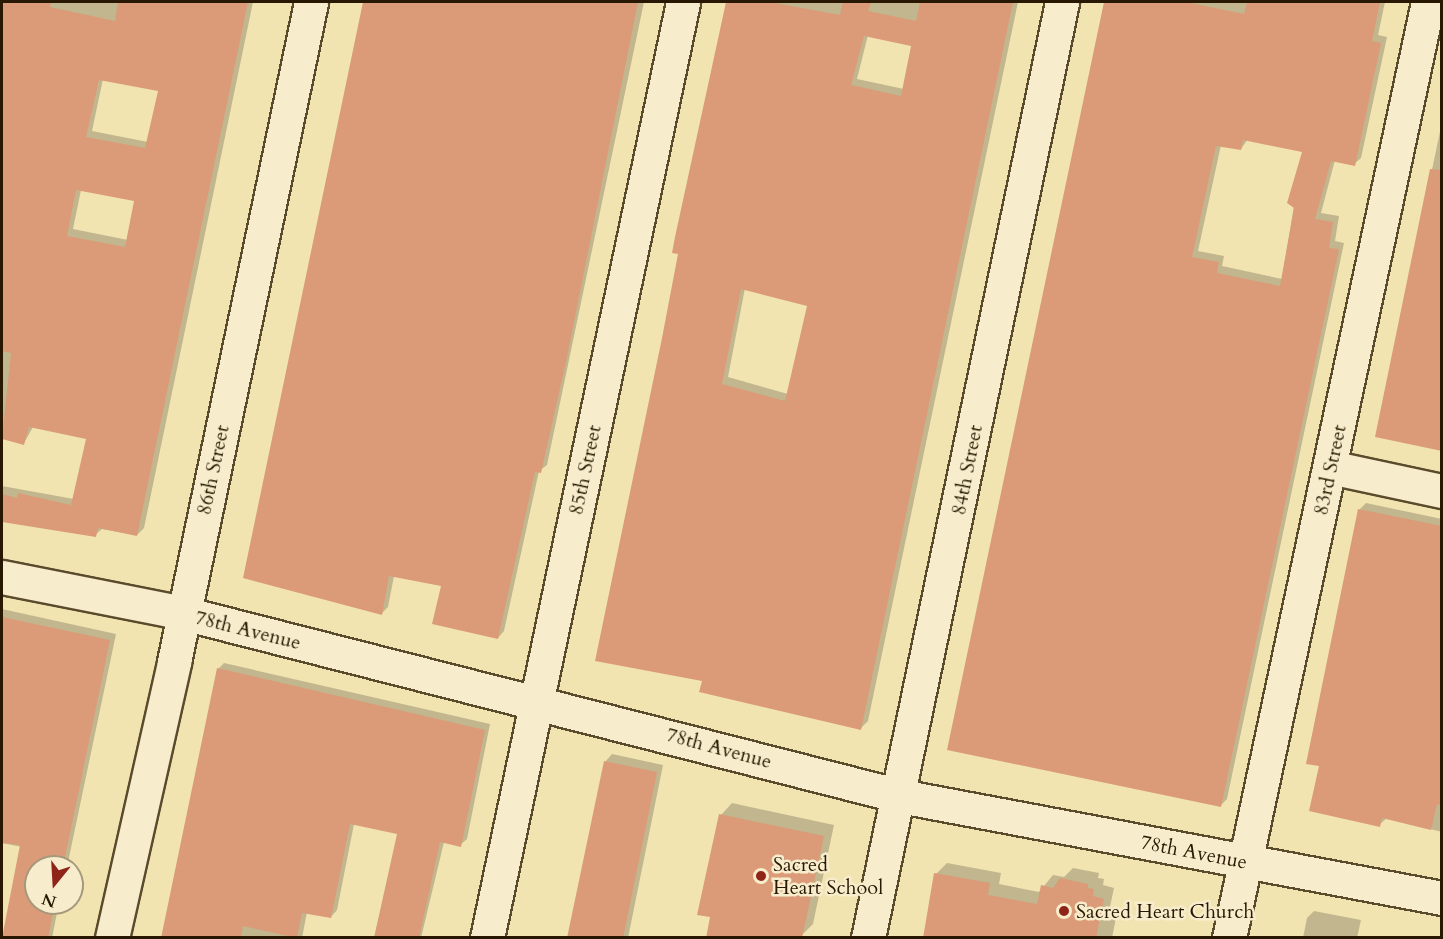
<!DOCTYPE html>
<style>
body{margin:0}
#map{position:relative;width:1443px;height:939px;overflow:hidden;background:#f2e4b1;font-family:Cardo,serif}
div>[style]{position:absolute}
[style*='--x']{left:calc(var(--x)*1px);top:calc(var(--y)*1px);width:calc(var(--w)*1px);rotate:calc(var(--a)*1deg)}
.shadow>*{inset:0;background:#0003}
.building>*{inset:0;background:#db9b78}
.roads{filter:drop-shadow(2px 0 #5b4b2d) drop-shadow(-2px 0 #5b4b2d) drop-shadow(0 2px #5b4b2d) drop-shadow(0 -2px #5b4b2d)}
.minor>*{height:33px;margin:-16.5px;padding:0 16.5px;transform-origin:16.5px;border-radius:16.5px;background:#f7edcc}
.dots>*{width:16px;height:16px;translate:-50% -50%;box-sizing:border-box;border:3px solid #f7edcc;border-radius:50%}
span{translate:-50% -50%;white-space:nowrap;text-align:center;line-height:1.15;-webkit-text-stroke:5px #f7edcc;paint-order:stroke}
.street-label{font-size:20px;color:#291801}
.poi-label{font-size:20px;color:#291801}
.left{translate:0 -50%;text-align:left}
.frame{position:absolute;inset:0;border:3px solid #291801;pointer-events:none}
.north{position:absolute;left:24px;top:855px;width:60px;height:60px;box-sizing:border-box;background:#f7edcc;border:2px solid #a5987b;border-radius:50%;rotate:198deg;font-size:16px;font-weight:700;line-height:24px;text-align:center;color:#291801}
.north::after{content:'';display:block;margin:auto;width:21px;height:27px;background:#8f2418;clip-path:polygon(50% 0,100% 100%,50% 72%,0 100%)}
</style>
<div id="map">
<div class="shadow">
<i style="clip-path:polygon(evenodd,2px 2px,253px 2px,144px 528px,137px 535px,102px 529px,95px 535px,2px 520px,2px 486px,74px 499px,88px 438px,33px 427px,24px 443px,2px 437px,2px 2px,103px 79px,159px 90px,148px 142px,92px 131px,103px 79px,2px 2px,81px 190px,136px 200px,128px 240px,73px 229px,81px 190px)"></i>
<i style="clip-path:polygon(365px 2px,644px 2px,547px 465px,539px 471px,504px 631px,498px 638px,443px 585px,394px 576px,388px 607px,382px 613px,245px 577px)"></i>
<i style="clip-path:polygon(evenodd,728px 2px,1018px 2px,868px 721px,861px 728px,704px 679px,679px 252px,674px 251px,728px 2px,868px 35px,913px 45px,904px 89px,857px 79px,868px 35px,728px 2px,745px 288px,808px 305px,788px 394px,728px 377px,745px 288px)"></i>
<i style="clip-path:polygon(evenodd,1106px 2px,1385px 2px,1378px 35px,1387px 37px,1361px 158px,1354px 164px,1335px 160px,1321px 213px,1339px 216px,1335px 241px,1344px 243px,1227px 799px,1220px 806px,949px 749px,1106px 2px,1248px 139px,1303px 151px,1282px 279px,1222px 266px,1224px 256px,1198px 251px,1221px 145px,1241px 149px,1248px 139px)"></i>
<i style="clip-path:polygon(1442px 122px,1442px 450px,1376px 436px)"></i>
<i style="clip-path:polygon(1366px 503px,1442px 519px,1442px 832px,1387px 818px,1379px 825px,1321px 765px,1308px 763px,1360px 509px)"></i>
<i style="clip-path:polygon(2px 609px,116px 634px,67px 867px,36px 867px,36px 903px,59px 903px,52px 938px,3px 938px,22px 847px,2px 843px)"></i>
<i style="clip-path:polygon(224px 663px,490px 724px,467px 839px,460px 845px,444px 842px,421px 938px,374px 938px,399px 833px,354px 824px,337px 910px,331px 917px,307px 912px,302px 938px,163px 938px,218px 669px)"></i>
<i style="clip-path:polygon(612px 754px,663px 765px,628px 938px,569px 938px,605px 762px)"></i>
<i style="clip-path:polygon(732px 803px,834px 825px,813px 924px,801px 936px,712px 916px,721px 815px)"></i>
<i style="clip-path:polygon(947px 863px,1001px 873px,999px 884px,1039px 892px,1053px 875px,1064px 877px,1073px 868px,1099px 873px,1098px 878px,1104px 879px,1103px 885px,1114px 888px,1110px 907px,1118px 908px,1112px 938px,925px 938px,936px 874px)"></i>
<i style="clip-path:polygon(1314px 911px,1361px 920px,1357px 938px,1303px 938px,1307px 918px)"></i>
</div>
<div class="building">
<i style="clip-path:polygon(evenodd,2px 2px,51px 2px,50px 7px,115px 21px,118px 2px,248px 2px,137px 536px,98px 528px,96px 537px,2px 522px,2px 494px,17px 498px,18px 493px,71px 505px,86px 439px,29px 427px,24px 445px,2px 439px,11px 353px,2px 351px,2px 2px,99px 80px,158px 91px,145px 148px,86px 137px,99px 80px,2px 2px,76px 190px,134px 201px,125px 247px,67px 236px,76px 190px)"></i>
<i style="clip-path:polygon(363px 2px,638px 2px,567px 357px,541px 473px,535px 472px,498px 639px,432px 624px,441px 586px,389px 576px,382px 615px,243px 578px)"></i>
<i style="clip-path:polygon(evenodd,726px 2px,770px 2px,840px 15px,843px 2px,871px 2px,868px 11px,916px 21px,920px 2px,1013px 2px,861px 730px,699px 692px,702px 681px,595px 661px,662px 338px,678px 254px,672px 253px,675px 237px,726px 2px,864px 36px,911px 46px,901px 96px,851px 85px,864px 36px,726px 2px,741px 289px,807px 306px,785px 401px,722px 384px,741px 289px)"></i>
<i style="clip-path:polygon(evenodd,1104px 2px,1186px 2px,1244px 14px,1247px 2px,1380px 2px,1372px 41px,1381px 43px,1355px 166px,1331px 161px,1315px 219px,1333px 222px,1329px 248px,1339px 249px,1221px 807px,947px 750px,1104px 2px,1243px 140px,1302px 152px,1287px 203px,1294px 208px,1280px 286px,1217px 273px,1219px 262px,1192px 257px,1216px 146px,1241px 150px,1243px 140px)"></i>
<i style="clip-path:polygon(1430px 169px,1442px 170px,1442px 451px,1375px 437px)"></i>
<i style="clip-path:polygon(1358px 509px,1442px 526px,1442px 805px,1437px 804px,1431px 830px,1382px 818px,1380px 827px,1309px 811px,1319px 766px,1306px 764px)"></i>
<i style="clip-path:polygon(2px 617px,110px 640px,63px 867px,36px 867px,36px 903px,55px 903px,48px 938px,2px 938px,20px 845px,2px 843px)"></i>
<i style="clip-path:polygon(217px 668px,485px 730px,461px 847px,440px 842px,419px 938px,374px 938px,397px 834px,350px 824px,331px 918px,302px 913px,297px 938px,243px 926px,241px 938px,161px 938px)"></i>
<i style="clip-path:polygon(604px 761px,657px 772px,644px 836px,623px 938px,567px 938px)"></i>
<i style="clip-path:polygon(719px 814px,824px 836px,802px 938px,706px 938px,710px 917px,697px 915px)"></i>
<i style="clip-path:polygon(934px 873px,990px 883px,988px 895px,1037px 904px,1041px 885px,1053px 888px,1060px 878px,1088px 884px,1088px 888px,1094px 889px,1093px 896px,1104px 899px,1096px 938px,923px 938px)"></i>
</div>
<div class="roads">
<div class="minor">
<i style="--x:1330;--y:467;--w:115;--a:12.1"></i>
<i style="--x:2;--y:577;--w:185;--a:11.2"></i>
<i style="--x:183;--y:613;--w:740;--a:14.32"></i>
<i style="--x:900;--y:796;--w:552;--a:10.66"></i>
<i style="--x:112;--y:938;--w:283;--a:-77.3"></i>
<i style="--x:174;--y:662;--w:674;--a:-78.27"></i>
<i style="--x:487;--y:938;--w:956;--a:-78.17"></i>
<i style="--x:868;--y:938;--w:956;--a:-78.29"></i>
<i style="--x:1229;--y:938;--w:957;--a:-78"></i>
</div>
</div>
<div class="dots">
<i style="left:761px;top:876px;background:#8f2418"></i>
<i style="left:1064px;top:911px;background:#8f2418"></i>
</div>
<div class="street-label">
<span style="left:213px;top:470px;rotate:-78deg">86th Street</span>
<span style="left:585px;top:470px;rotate:-78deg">85th Street</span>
<span style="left:967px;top:470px;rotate:-79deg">84th Street</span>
<span style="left:1330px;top:470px;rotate:-78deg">83rd Street</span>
<span style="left:248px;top:630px;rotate:14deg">78th Avenue</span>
<span style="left:719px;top:748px;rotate:15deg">78th Avenue</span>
<span style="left:1194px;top:852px;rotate:11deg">78th Avenue</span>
</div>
<div class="poi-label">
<span class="left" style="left:773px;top:876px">Sacred<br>Heart School</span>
<span class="left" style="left:1076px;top:911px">Sacred Heart Church</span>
</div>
<div class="frame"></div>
<div class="north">N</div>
</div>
